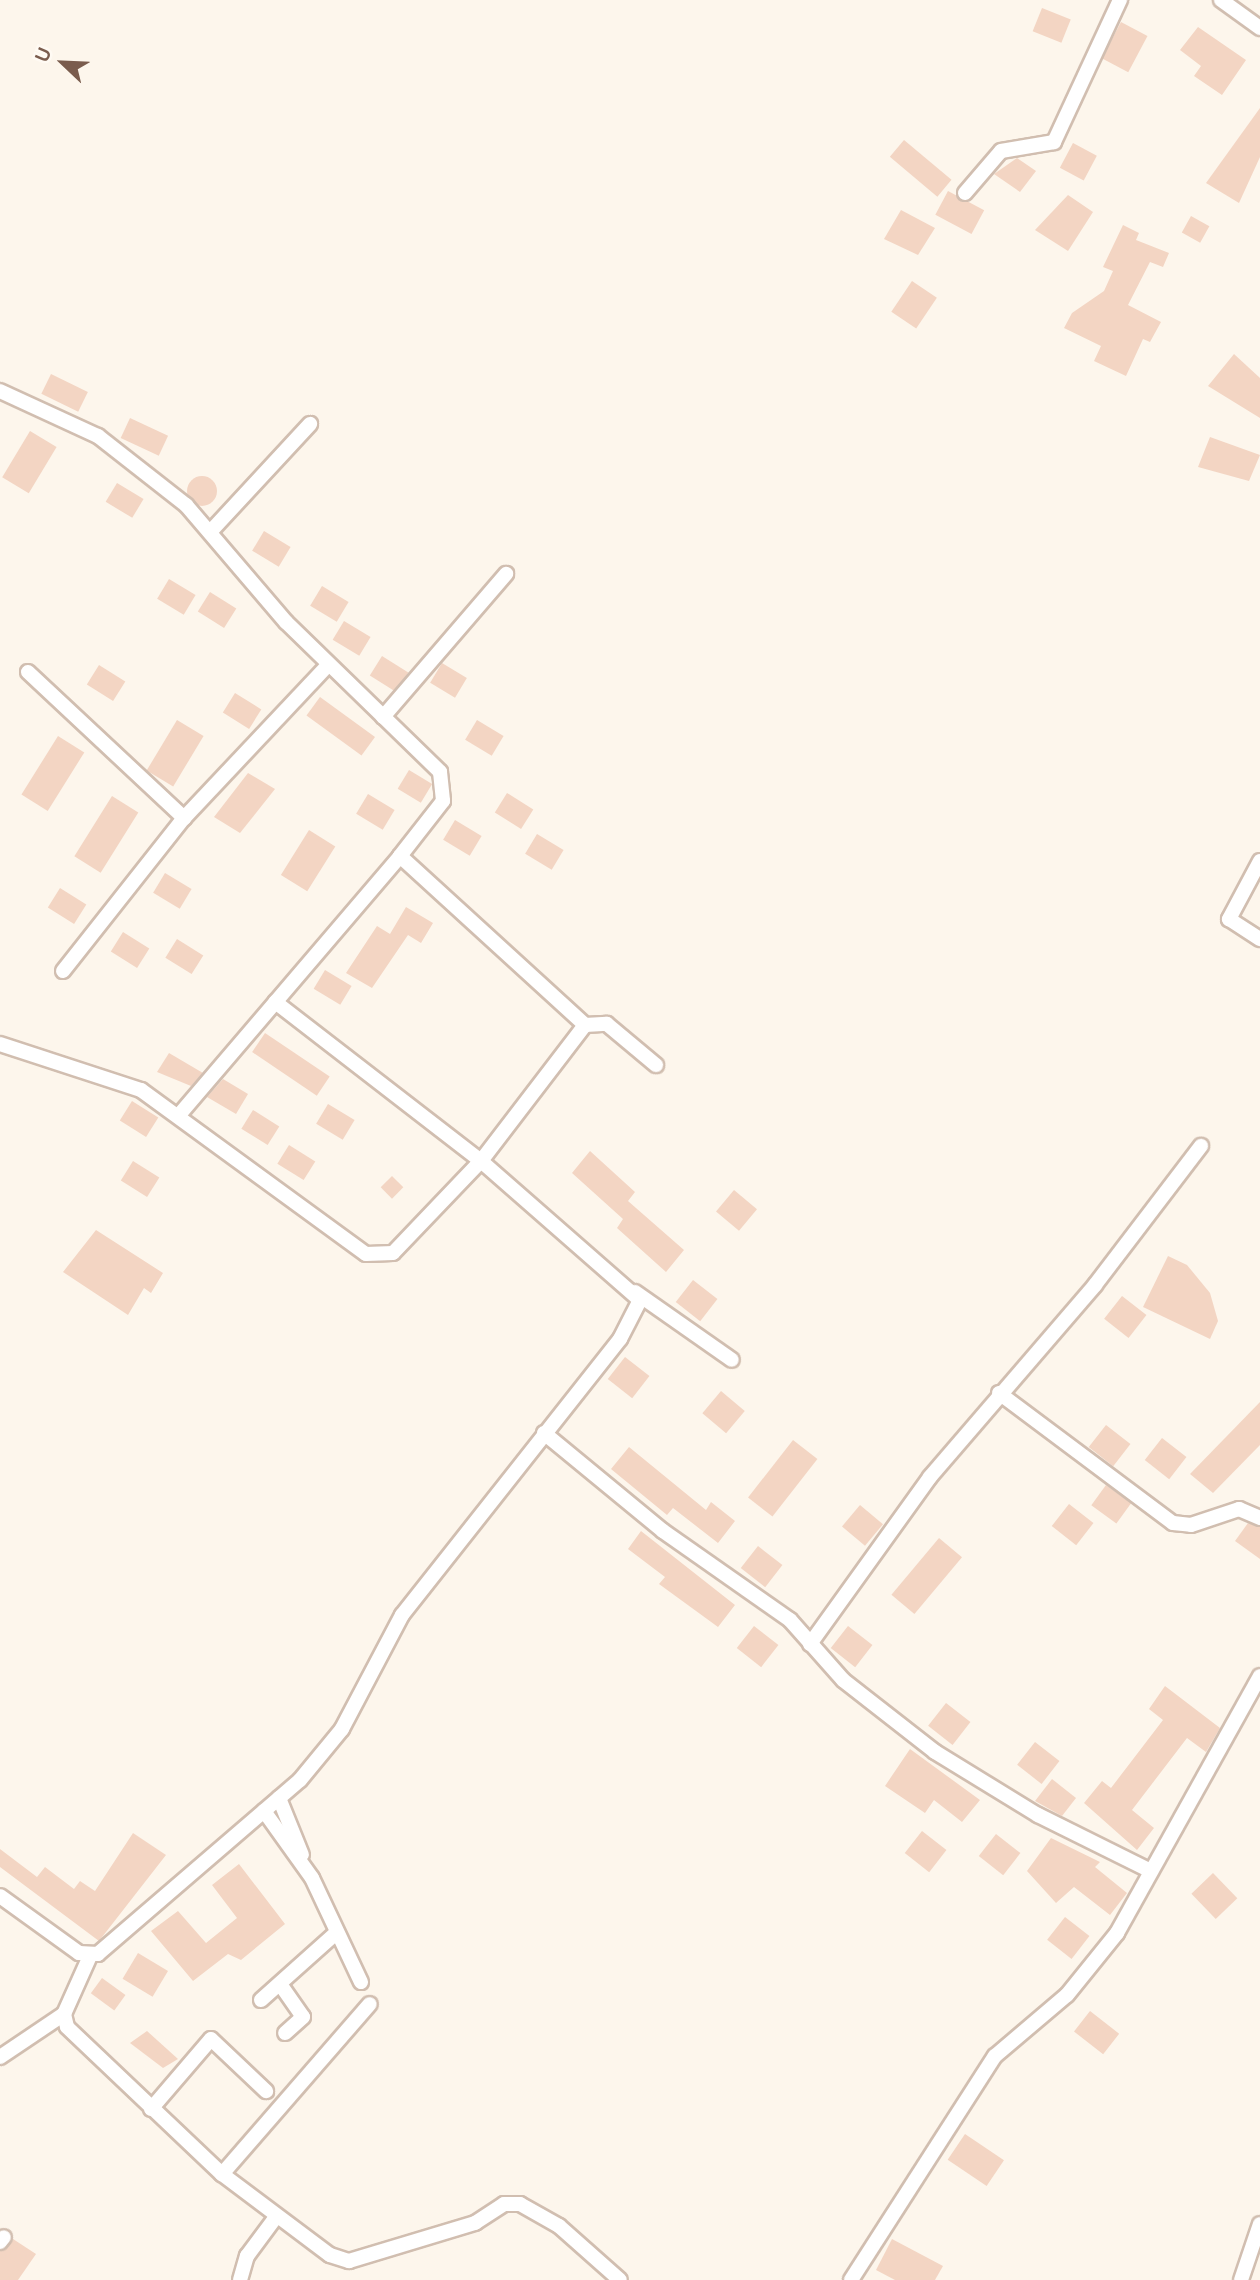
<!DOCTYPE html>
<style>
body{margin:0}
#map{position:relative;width:1260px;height:2280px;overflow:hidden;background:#fdf6ec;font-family:Cabin,sans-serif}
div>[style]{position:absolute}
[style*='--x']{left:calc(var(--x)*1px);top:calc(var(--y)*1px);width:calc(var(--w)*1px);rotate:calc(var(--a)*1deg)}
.building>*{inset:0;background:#f3d5c3;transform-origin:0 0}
.round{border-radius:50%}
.roads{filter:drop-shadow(2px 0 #d1beb0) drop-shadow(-2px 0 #d1beb0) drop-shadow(0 2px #d1beb0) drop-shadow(0 -2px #d1beb0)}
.minor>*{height:14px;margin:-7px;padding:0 7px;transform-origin:7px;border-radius:7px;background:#fff}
span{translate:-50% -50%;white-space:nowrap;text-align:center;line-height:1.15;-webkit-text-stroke:6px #fffaf3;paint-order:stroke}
.north{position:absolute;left:28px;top:28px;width:70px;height:70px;-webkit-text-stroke:5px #fffaf3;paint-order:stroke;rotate:293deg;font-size:19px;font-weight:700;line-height:28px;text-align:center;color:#7a5c4d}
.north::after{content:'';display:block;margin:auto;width:24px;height:32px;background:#7a5c4d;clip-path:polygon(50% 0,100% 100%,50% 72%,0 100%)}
</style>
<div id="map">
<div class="building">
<i style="left:1042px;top:8px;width:31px;height:25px;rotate:22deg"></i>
<i style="left:1121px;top:22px;width:30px;height:41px;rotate:28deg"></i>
<i style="clip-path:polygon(1198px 27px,1246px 60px,1222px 95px,1194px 76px,1201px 66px,1180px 50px)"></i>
<i style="clip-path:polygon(1260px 108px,1260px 157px,1239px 203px,1206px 183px)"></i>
<i style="left:904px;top:140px;width:62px;height:22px;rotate:40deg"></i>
<i style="left:1073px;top:143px;width:27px;height:28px;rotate:28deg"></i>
<i style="clip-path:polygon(1017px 158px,1036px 171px,1020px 192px,994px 174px)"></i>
<i style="left:948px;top:191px;width:41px;height:27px;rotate:28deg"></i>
<i style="clip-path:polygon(1068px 195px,1093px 212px,1068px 251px,1035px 230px)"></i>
<i style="clip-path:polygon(901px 210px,935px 228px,918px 255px,884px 239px)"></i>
<i style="left:1191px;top:216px;width:21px;height:19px;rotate:29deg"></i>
<i style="clip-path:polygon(1123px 225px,1139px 233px,1136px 240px,1169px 253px,1163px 267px,1150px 262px,1128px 305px,1161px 322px,1150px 342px,1143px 339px,1126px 376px,1094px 361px,1101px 346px,1064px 328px,1072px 313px,1104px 291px,1113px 271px,1103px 267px)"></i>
<i style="left:912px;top:281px;width:30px;height:37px;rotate:34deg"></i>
<i style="clip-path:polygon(1234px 354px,1260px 378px,1260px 418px,1208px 386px)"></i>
<i style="left:51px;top:374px;width:41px;height:22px;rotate:26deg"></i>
<i style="left:130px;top:418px;width:42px;height:22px;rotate:25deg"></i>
<i style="left:30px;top:431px;width:31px;height:54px;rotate:31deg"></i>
<i style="clip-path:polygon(1210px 437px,1260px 455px,1249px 481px,1198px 467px)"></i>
<i class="round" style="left:187px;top:476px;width:30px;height:30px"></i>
<i style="left:117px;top:483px;width:31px;height:22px;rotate:31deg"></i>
<i style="left:264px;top:531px;width:31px;height:23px;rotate:31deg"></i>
<i style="left:169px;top:579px;width:31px;height:23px;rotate:31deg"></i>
<i style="left:322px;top:586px;width:31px;height:23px;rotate:31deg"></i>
<i style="left:210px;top:592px;width:31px;height:23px;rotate:32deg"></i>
<i style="left:344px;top:621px;width:31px;height:22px;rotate:31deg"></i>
<i style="left:382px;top:656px;width:31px;height:23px;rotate:32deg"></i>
<i style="left:442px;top:663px;width:29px;height:23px;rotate:31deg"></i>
<i style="left:99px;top:665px;width:31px;height:23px;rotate:32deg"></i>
<i style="left:235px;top:693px;width:31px;height:23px;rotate:32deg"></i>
<i style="left:320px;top:697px;width:68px;height:23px;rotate:36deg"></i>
<i style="left:177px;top:720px;width:31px;height:59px;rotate:31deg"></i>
<i style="left:477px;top:720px;width:31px;height:23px;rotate:31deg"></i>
<i style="left:58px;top:736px;width:31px;height:69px;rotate:32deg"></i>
<i style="left:409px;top:770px;width:27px;height:22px;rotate:31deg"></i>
<i style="clip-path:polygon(248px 773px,275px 789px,240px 833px,214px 817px)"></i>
<i style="left:507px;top:793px;width:31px;height:23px;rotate:32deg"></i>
<i style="left:368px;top:794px;width:31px;height:23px;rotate:31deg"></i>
<i style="left:112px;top:796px;width:31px;height:71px;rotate:32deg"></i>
<i style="left:455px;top:820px;width:31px;height:23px;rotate:31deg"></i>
<i style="left:309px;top:830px;width:31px;height:53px;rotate:32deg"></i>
<i style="left:537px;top:834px;width:31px;height:23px;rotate:31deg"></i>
<i style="left:165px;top:873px;width:31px;height:23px;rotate:31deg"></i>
<i style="left:60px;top:888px;width:31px;height:23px;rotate:32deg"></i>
<i style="clip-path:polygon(406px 907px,433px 923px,421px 943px,408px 935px,372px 988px,346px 973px,377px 926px,390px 934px)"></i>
<i style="left:123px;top:932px;width:31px;height:23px;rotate:32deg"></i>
<i style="left:177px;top:939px;width:31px;height:22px;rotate:32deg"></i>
<i style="left:325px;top:970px;width:31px;height:22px;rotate:31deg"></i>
<i style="left:265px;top:1033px;width:78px;height:23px;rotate:34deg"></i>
<i style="clip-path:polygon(169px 1053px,203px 1073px,191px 1086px,157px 1072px)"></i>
<i style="clip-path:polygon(223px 1079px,248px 1094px,236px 1114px,207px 1097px)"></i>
<i style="left:132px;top:1101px;width:31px;height:23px;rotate:32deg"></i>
<i style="left:328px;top:1104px;width:31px;height:23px;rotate:31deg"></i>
<i style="left:253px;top:1110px;width:31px;height:22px;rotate:32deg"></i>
<i style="left:289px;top:1145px;width:31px;height:22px;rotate:32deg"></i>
<i style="clip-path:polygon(590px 1151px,635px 1192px,628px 1201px,684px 1250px,666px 1272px,617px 1228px,623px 1219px,572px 1173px)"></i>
<i style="left:133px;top:1161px;width:31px;height:23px;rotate:32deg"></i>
<i style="left:392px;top:1176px;width:16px;height:16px;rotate:45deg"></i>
<i style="left:734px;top:1190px;width:30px;height:28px;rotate:40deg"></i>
<i style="clip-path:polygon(96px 1230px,163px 1273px,151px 1293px,144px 1288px,128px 1315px,63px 1272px)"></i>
<i style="clip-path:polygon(1168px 1256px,1187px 1265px,1210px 1293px,1218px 1321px,1210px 1339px,1143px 1307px)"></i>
<i style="left:693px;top:1280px;width:31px;height:28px;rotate:38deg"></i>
<i style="left:1122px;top:1296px;width:31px;height:29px;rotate:38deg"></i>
<i style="left:625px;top:1357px;width:31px;height:28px;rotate:38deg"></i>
<i style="left:721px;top:1391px;width:31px;height:29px;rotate:40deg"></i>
<i style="clip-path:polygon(1260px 1402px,1260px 1445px,1213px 1493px,1190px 1474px)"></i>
<i style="left:1106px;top:1425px;width:31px;height:28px;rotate:38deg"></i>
<i style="left:1162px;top:1438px;width:31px;height:28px;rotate:38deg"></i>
<i style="left:793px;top:1440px;width:31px;height:73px;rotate:38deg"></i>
<i style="clip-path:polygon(629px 1447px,706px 1510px,711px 1502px,735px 1521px,718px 1543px,673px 1508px,667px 1515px,611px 1469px)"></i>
<i style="left:1106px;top:1485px;width:31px;height:25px;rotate:36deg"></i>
<i style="left:1069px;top:1504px;width:31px;height:28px;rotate:38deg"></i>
<i style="left:860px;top:1505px;width:30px;height:28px;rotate:40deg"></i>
<i style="clip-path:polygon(1248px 1523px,1260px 1527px,1260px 1559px,1235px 1541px)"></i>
<i style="clip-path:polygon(641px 1531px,735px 1605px,718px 1627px,659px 1584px,665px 1577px,628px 1549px)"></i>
<i style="left:939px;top:1538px;width:30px;height:74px;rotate:40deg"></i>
<i style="left:758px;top:1546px;width:31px;height:28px;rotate:38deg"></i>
<i style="left:754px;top:1626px;width:31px;height:28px;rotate:38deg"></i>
<i style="left:848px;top:1626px;width:31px;height:28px;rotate:38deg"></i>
<i style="clip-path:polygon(1165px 1686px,1220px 1728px,1206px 1752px,1187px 1738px,1132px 1810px,1154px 1828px,1137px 1850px,1084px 1803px,1102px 1781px,1111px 1788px,1163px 1720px,1149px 1709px)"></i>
<i style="left:946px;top:1703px;width:31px;height:29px;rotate:38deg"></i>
<i style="left:1035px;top:1742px;width:31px;height:29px;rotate:38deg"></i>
<i style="clip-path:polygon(910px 1749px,980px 1800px,962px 1822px,934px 1800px,925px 1813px,885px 1786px)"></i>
<i style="clip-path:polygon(1052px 1779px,1076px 1798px,1062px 1816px,1035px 1801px)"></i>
<i style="left:922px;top:1831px;width:31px;height:28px;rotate:38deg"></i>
<i style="clip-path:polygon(133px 1833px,166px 1855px,99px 1941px,0 1867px,0 1849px,37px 1877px,45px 1867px,74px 1889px,80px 1881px,95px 1891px)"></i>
<i style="left:996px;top:1834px;width:31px;height:28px;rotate:38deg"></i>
<i style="clip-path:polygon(1051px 1838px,1100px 1862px,1095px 1867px,1127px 1893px,1110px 1915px,1074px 1887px,1056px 1903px,1027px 1871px)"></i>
<i style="clip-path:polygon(239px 1864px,285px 1924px,241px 1960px,228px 1954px,193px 1981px,151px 1931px,178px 1911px,206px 1943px,237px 1918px,212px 1885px)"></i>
<i style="left:1213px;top:1873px;width:35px;height:30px;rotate:46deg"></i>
<i style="left:1065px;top:1917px;width:31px;height:29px;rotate:38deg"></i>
<i style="left:138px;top:1953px;width:35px;height:30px;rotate:31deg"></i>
<i style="left:102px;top:1978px;width:29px;height:19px;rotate:36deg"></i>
<i style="left:1090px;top:2011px;width:37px;height:26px;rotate:38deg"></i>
<i style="clip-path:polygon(147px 2031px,178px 2059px,163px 2068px,130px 2043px)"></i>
<i style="left:965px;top:2134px;width:47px;height:31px;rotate:34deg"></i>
<i style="clip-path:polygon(13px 2239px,36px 2254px,18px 2280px,0 2280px,0 2251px)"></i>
<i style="clip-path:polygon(892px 2239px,943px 2266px,935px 2280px,895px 2280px,876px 2270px)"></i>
</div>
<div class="roads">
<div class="minor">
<i style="--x:1221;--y:0;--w:48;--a:35.7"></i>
<i style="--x:965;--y:193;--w:55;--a:-49.4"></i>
<i style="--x:1001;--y:151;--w:54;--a:-9.6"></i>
<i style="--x:1054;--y:142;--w:157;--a:-65.1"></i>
<i style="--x:0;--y:391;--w:108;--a:24.7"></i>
<i style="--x:98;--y:436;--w:112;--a:38.1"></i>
<i style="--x:186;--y:505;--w:154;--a:49.5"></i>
<i style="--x:286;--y:622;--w:215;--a:44.2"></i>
<i style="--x:440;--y:772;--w:29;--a:84"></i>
<i style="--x:443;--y:801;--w:70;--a:128"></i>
<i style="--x:400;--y:856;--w:251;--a:42.4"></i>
<i style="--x:585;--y:1025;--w:171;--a:127.4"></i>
<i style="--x:481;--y:1161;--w:211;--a:41.2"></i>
<i style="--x:640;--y:1300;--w:44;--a:117.1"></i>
<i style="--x:620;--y:1339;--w:352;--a:128.3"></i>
<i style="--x:402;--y:1615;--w:129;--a:117.8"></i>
<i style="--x:342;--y:1729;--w:66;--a:129.5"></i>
<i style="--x:300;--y:1780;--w:267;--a:139.3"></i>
<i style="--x:98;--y:1954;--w:19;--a:-177"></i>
<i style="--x:79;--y:1953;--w:97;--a:-144.2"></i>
<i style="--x:211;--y:531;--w:146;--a:-47.2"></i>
<i style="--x:28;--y:672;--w:214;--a:43.1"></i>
<i style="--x:383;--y:717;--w:189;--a:-49.3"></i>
<i style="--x:1260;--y:861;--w:66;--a:118.1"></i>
<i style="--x:1229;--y:919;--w:37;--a:33"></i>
<i style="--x:63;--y:971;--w:195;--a:-51.7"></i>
<i style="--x:184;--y:818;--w:210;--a:-46.7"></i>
<i style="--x:585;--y:1025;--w:22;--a:-3"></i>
<i style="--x:607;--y:1024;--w:64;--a:39.9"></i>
<i style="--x:0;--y:1044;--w:148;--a:18.1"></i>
<i style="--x:141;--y:1090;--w:278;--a:36.1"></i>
<i style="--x:366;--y:1254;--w:27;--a:-2"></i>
<i style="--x:393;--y:1253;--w:127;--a:-46.3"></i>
<i style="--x:481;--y:1161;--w:260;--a:-142.3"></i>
<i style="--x:179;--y:1115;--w:340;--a:-49.5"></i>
<i style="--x:635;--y:1292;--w:118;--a:35"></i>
<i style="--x:999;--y:1393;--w:217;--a:36.8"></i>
<i style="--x:1173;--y:1523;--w:18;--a:6"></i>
<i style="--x:1191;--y:1525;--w:51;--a:-18.4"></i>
<i style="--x:1239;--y:1509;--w:23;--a:23"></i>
<i style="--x:544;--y:1433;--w:154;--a:39.5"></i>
<i style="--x:663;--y:1531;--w:155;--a:35"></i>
<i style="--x:790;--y:1620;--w:80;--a:48.5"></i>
<i style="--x:843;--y:1680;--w:117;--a:38"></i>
<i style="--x:935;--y:1752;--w:121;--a:31.5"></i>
<i style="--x:1038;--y:1815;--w:124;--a:26.4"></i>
<i style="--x:810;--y:1644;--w:206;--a:-54.3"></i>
<i style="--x:930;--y:1477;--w:253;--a:-49.3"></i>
<i style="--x:1095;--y:1285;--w:175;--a:-52.7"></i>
<i style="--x:279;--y:1798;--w:61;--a:68"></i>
<i style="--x:264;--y:1811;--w:82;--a:54.4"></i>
<i style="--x:312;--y:1878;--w:115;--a:64.8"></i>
<i style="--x:90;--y:1956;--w:64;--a:114.1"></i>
<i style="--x:64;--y:2014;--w:13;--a:77"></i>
<i style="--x:67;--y:2027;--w:214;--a:43.5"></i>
<i style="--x:222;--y:2174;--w:135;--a:36.9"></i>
<i style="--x:330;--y:2255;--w:20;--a:18"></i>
<i style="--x:349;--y:2261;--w:132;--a:-16.8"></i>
<i style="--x:475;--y:2223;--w:35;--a:-33"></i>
<i style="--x:504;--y:2204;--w:16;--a:0"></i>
<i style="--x:520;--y:2204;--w:45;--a:29.4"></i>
<i style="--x:559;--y:2226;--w:81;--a:41.5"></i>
<i style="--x:280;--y:1984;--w:40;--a:55.1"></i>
<i style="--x:303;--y:2017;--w:24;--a:138"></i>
<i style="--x:261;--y:2000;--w:101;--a:-41.8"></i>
<i style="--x:0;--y:2057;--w:77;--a:-33.9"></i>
<i style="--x:151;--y:2109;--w:92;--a:-49.4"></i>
<i style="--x:211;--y:2039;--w:76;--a:43.4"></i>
<i style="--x:222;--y:2174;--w:225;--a:-49"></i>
<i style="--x:0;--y:2242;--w:6;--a:-51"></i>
<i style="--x:240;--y:2280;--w:25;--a:-74"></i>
<i style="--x:247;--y:2256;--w:49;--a:-53.4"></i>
<i style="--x:851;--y:2280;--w:266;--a:-57.3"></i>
<i style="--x:995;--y:2056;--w:94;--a:-40.3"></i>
<i style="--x:1067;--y:1995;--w:80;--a:-51.1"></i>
<i style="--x:1117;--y:1933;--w:294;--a:-60.9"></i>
<i style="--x:1241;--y:2280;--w:59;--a:-71.3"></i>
</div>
</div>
<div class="north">U</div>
</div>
